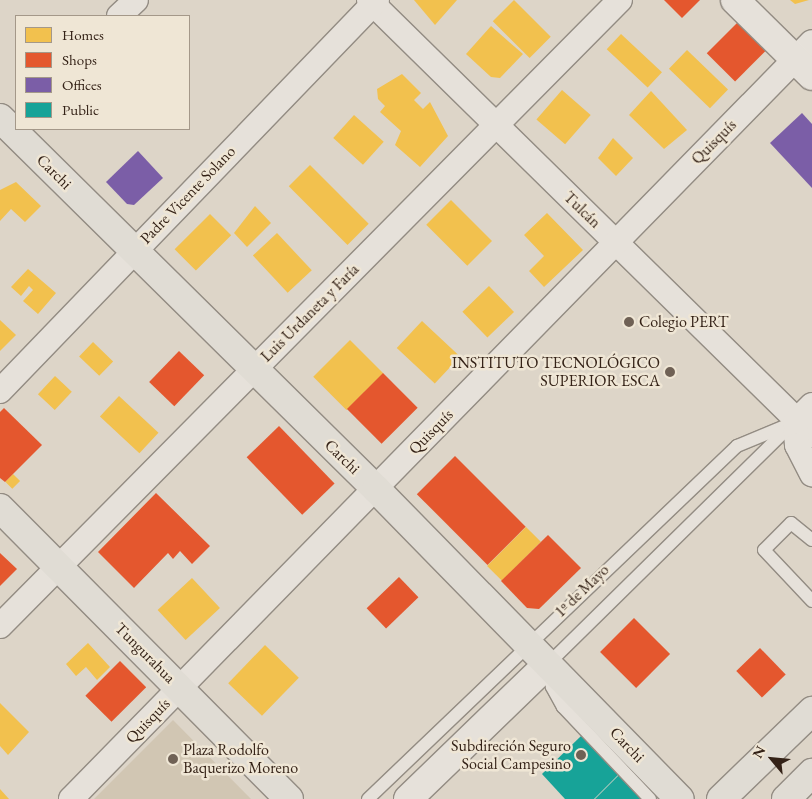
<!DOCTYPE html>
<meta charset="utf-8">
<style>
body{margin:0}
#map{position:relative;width:812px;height:799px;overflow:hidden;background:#ddd5c8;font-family:"EB Garamond",serif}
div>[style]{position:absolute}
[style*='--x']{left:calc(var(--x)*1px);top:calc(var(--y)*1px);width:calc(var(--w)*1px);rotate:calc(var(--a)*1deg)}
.green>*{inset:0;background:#d1c6b3}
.homes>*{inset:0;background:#f2c14e;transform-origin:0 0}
.shops>*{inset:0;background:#e4572e;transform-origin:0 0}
.offices>*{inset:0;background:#7b5ea7}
.public>*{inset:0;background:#17a398}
.roads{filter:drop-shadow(1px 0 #938c83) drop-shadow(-1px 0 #938c83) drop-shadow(0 1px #938c83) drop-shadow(0 -1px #938c83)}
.service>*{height:12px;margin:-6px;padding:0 6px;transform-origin:6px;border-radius:6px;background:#e6e1da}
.minor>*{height:24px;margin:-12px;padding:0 12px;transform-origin:12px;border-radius:12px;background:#e6e1da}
.tertiary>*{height:28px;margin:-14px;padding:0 14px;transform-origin:14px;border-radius:14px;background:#e6e1da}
.secondary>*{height:28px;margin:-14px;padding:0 14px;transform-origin:14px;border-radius:14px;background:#e6e1da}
.primary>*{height:28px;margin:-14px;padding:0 14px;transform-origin:14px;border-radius:14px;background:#e0dcd4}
.dots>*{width:14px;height:14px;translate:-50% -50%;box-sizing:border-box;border:2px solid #efe6d5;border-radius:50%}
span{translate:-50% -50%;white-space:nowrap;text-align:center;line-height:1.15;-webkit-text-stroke:5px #efe6d5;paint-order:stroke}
.street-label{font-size:16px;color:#342217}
.poi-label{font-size:16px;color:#342217}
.left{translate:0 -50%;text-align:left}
.right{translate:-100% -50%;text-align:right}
.legend{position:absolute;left:15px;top:15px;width:175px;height:115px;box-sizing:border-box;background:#efe6d5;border:1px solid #a49889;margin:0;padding:6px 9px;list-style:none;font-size:15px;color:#342217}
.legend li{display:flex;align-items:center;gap:10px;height:25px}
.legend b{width:25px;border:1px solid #a49889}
.north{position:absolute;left:747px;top:734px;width:50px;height:50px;-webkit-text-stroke:4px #efe6d5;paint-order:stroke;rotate:298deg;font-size:14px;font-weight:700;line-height:20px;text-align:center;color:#342217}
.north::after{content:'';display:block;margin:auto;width:18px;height:22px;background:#342217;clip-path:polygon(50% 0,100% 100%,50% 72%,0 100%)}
</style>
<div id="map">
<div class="green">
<i style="clip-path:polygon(173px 720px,251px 799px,94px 799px)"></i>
</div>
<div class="homes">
<i style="clip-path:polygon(414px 0,457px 0,435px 25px)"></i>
<i style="left:514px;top:0;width:52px;height:30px;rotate:45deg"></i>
<i style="clip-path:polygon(790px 0,809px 0,795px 4px)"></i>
<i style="clip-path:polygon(491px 26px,523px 54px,500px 78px,491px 77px,466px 54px)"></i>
<i style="left:621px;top:34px;width:56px;height:21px;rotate:43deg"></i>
<i style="left:687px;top:50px;width:57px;height:26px;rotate:44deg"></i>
<i style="clip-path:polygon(402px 74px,421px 93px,414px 100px,423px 109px,430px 102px,448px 136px,420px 167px,395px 145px,401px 131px,380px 112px,385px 106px,378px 99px,377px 89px)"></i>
<i style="left:562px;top:90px;width:38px;height:39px;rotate:41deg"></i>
<i style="clip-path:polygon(651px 91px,687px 130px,664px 149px,629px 115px)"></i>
<i style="left:354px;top:115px;width:40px;height:31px;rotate:42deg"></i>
<i style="clip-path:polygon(613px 138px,633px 158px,616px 176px,598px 158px)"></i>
<i style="left:310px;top:165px;width:83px;height:30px;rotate:45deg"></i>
<i style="clip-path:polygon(16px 182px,41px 206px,25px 222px,11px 209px,0 221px,0 190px)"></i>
<i style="left:451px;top:200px;width:58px;height:35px;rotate:45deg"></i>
<i style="clip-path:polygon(255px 206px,271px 223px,247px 247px,234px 233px)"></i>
<i style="clip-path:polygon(547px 213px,583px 250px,544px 287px,529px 271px,544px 256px,524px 235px)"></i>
<i style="left:210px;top:214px;width:30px;height:50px;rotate:45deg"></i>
<i style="left:277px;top:233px;width:51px;height:33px;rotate:47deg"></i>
<i style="clip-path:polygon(28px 269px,56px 293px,38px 314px,23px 301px,33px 290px,29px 286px,21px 296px,11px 287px)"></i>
<i style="left:489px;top:286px;width:36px;height:37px;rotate:46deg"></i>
<i style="clip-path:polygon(0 320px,16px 335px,0 351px)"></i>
<i style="left:422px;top:321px;width:52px;height:37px;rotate:43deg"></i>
<i style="left:350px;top:340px;width:47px;height:52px;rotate:45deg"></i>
<i style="left:93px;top:342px;width:28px;height:20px;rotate:44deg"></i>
<i style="left:55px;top:376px;width:23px;height:25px;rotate:43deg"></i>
<i style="left:119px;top:396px;width:54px;height:28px;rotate:43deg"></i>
<i style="left:13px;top:474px;width:10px;height:11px;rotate:45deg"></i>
<i style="left:526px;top:527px;width:21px;height:55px;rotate:45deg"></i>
<i style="left:192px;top:578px;width:41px;height:47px;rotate:47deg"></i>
<i style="clip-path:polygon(88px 643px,110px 667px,97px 680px,86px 667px,76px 676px,66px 664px)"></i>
<i style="left:265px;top:645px;width:47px;height:53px;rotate:44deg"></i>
<i style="clip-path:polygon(0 703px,29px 732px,8px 755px,0 746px)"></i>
<i style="clip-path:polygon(0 789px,9px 799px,0 799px)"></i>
</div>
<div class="shops">
<i style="clip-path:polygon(664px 0,700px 0,682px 18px)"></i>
<i style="left:740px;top:20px;width:40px;height:47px;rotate:45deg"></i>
<i style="left:179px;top:351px;width:35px;height:43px;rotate:44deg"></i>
<i style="left:383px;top:373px;width:49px;height:51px;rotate:45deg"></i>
<i style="clip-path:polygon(4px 408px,42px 445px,5px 482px,0 478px,0 412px)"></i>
<i style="left:279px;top:426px;width:80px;height:45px;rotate:46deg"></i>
<i style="left:455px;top:456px;width:100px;height:54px;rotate:45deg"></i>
<i style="clip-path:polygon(156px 493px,210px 546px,192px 564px,180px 551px,173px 559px,168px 553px,134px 588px,98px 552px)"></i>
<i style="clip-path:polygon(548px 535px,581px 568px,539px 609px,527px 608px,501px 581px)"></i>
<i style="clip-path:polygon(0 553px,17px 569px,0 586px)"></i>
<i style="left:399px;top:577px;width:28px;height:45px;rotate:46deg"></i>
<i style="left:634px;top:618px;width:51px;height:48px;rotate:45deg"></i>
<i style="left:760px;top:648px;width:37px;height:33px;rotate:46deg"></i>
<i style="left:120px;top:661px;width:37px;height:49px;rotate:45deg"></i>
</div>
<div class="offices">
<i style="clip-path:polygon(802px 113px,812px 124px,812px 188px,770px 143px)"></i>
<i style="clip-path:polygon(138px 151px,163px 178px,134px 205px,127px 204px,106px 182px)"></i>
</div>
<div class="public">
<i style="clip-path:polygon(581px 736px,619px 774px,594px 799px,565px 799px,542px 774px)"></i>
<i style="clip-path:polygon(619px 775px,643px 799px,595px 799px)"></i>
</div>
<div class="roads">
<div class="service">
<i style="--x:812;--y:540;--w:27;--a:-141"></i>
<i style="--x:791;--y:523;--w:38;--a:135"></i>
<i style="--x:764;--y:550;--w:70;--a:46.7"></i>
<i style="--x:368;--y:799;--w:511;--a:-43.73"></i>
<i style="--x:737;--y:446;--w:63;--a:-22.5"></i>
<i style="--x:650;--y:799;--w:127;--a:-133.4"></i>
<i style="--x:563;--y:707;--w:23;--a:-119"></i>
<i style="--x:552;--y:687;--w:23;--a:-100"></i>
<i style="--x:548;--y:664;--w:338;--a:-44.5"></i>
</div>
<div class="minor">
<i style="--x:369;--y:0;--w:621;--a:44.48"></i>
<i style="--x:119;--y:16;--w:23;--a:-43"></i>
<i style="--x:0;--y:391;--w:543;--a:-46.04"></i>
<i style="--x:795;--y:422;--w:23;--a:85"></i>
<i style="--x:797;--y:445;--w:33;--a:63"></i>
<i style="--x:795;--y:422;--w:24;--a:-45"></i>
<i style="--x:0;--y:626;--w:881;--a:-45.28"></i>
<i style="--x:71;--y:799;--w:1059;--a:-45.61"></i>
</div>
<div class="tertiary">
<i style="--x:408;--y:799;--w:194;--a:-44"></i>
</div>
<div class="secondary">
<i style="--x:735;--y:0;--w:108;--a:44.6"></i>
</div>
<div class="primary">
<i style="--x:0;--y:118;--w:528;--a:44.62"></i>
<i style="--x:376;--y:489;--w:434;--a:45.6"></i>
<i style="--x:0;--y:508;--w:410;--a:45.2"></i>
<i style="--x:721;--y:799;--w:127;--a:-44"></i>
<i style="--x:786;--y:799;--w:37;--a:-45"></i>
</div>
</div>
<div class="dots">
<i style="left:629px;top:322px;background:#6f6155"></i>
<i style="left:670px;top:372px;background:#6f6155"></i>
<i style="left:581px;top:755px;background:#6f6155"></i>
<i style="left:173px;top:759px;background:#6f6155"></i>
</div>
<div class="street-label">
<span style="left:714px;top:142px;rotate:-45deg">Quisquís</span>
<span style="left:54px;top:172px;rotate:45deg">Carchi</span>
<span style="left:188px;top:195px;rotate:-46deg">Padre Vicente Solano</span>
<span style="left:582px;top:210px;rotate:44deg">Tulcán</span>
<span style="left:310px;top:313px;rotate:-45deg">Luis Urdaneta y Faría</span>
<span style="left:431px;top:432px;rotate:-46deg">Quisquís</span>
<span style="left:342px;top:457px;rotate:44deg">Carchi</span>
<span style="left:582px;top:591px;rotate:-44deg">1º de Mayo</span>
<span style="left:145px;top:653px;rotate:45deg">Tungurahua</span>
<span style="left:148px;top:721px;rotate:-46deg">Quisquís</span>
<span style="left:627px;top:745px;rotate:46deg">Carchi</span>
</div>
<div class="poi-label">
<span class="left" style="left:639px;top:322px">Colegio PERT</span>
<span class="right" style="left:660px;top:372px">INSTITUTO TECNOLÓGICO<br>SUPERIOR ESCA</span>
<span class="right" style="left:571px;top:755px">Subdireción Seguro<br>Social Campesino</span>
<span class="left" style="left:183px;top:759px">Plaza Rodolfo<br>Baquerizo Moreno</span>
</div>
<ul class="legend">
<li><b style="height:14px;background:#f2c14e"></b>Homes</li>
<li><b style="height:14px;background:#e4572e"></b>Shops</li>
<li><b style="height:14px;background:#7b5ea7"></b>Offices</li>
<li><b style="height:14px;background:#17a398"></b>Public</li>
</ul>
<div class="north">N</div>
</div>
